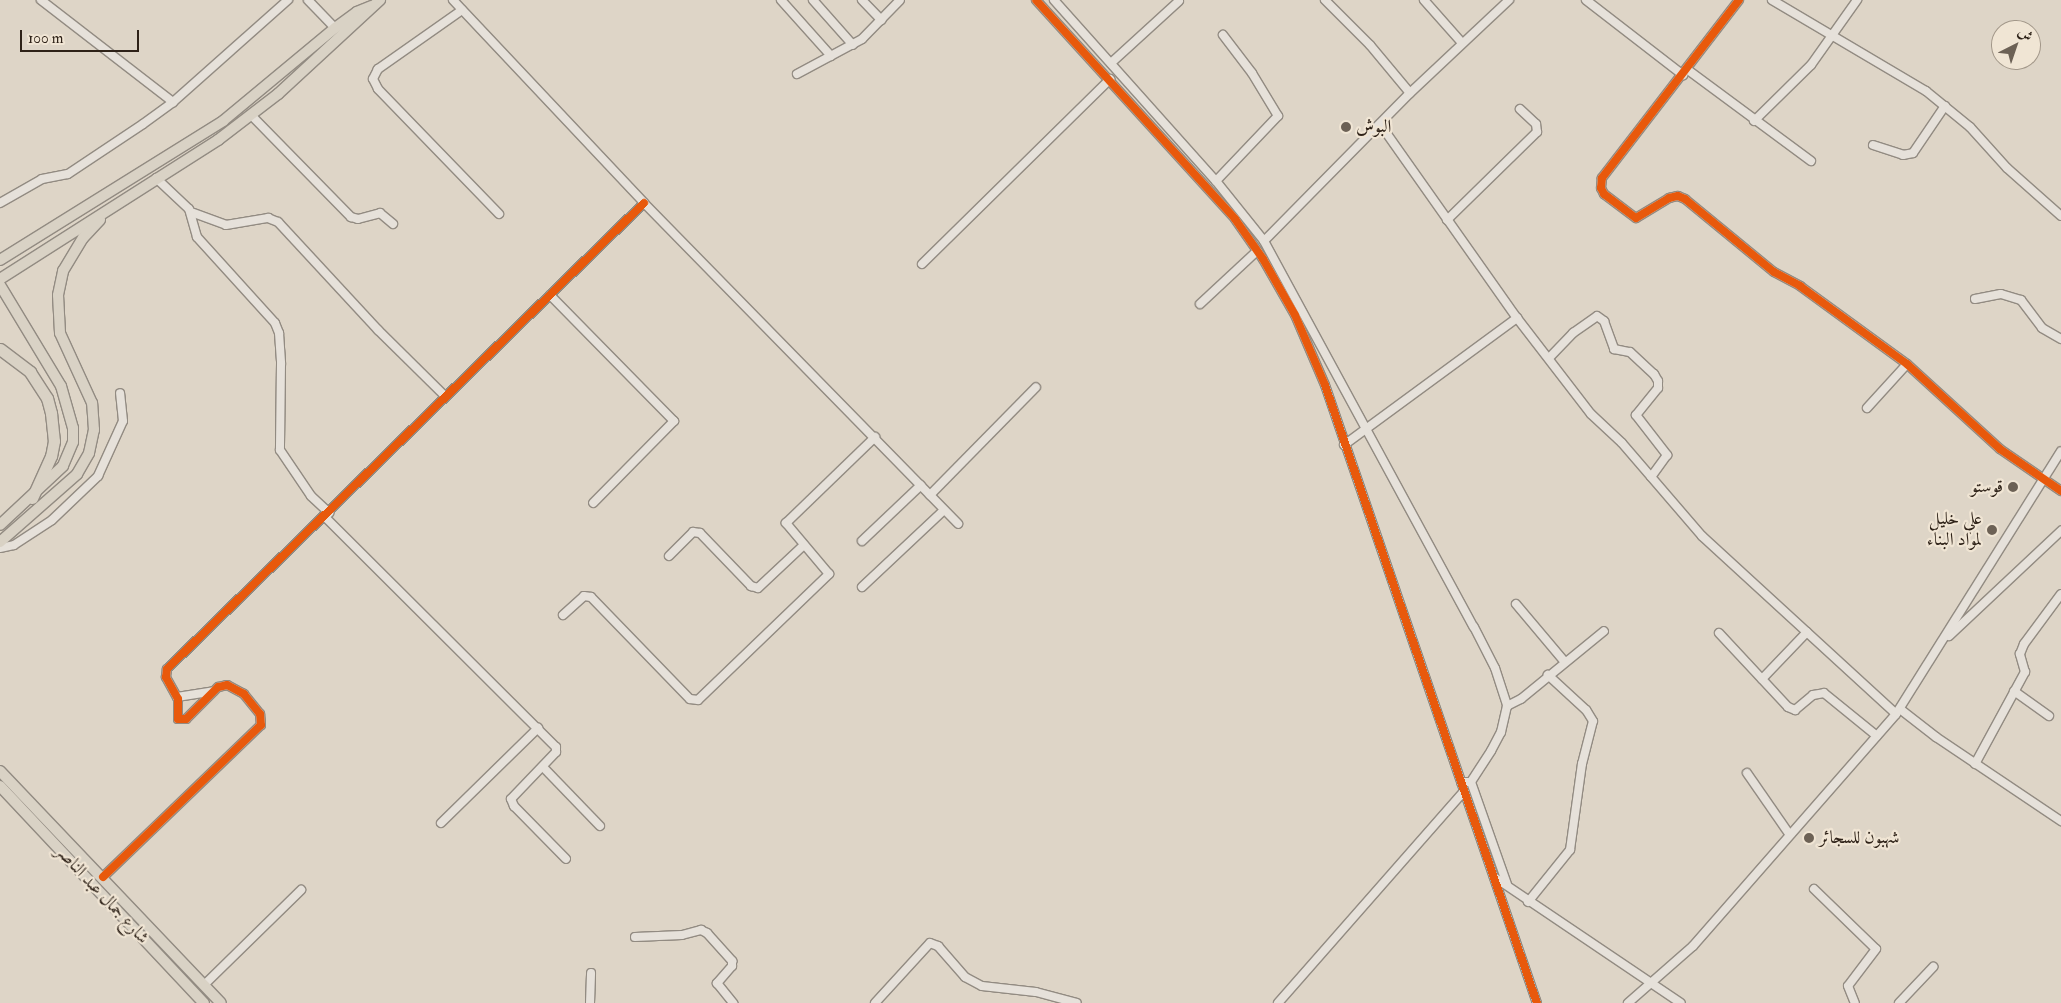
<!DOCTYPE html>
<meta charset="utf-8">
<style>
body{margin:0}
#map{position:relative;width:2061px;height:1003px;overflow:hidden;background:#ded5c7;font-family:"IM FELL Double Pica",Amiri,serif}
div>[style]{position:absolute}
[style*='--x']{left:calc(var(--x)*1px);top:calc(var(--y)*1px);width:calc(var(--w)*1px);rotate:calc(var(--a)*1deg)}
.roads{filter:drop-shadow(1px 0 #928b82) drop-shadow(-1px 0 #928b82) drop-shadow(0 1px #928b82) drop-shadow(0 -1px #928b82)}
.minor>*{height:8px;margin:-4px;padding:0 4px;transform-origin:4px;border-radius:4px;background:#e6e1da}
.major>*{height:10px;margin:-5px;padding:0 5px;transform-origin:5px;border-radius:5px;background:#d9d2c5}
.highway>*{height:11px;margin:-5.5px;padding:0 5.5px;transform-origin:5.5px;border-radius:5.5px;background:#d9d2c5}
.cycleway>*{height:8px;margin:-4px;padding:0 4px;transform-origin:4px;border-radius:4px;background:#e8590c}
.dots>*{width:14px;height:14px;translate:-50% -50%;box-sizing:border-box;border:2px solid #f0e5d4;border-radius:50%}
span{translate:-50% -50%;white-space:nowrap;text-align:center;line-height:1.15;-webkit-text-stroke:4.5px #f0e5d4;paint-order:stroke}
.poi-label{font-size:18px;color:#2e2218}
.left{translate:0 -50%;text-align:left}
.right{translate:-100% -50%;text-align:right}
.street-label{font-size:18px;color:#2e2218}
.north{position:absolute;left:1991px;top:20px;width:50px;height:50px;box-sizing:border-box;background:#f0e5d4;border:1px solid #a29789;border-radius:50%;rotate:41deg;font-size:14px;font-weight:700;line-height:20px;text-align:center;color:#2e2218}
.north::after{content:'';display:block;margin:auto;width:18px;height:22px;background:#6c6155;clip-path:polygon(50% 0,100% 100%,50% 72%,0 100%)}
.scale{position:absolute;left:20px;top:30px;width:119px;height:22px;box-sizing:border-box;border:2px solid #2e2218;border-top:0;padding-left:6px;font-size:15px;line-height:18px;white-space:nowrap;color:#2e2218;-webkit-text-stroke:4px #f0e5d4;paint-order:stroke}
</style>
<div id="map">
<div class="roads">
<div class="minor">
<i style="--x:41;--y:0;--w:167;--a:37.7"></i>
<i style="--x:308;--y:0;--w:39;--a:46"></i>
<i style="--x:453;--y:0;--w:279;--a:46.7"></i>
<i style="--x:644;--y:203;--w:449;--a:45.6"></i>
<i style="--x:781;--y:0;--w:75;--a:48.2"></i>
<i style="--x:813;--y:0;--w:60;--a:48.4"></i>
<i style="--x:862;--y:0;--w:28;--a:46"></i>
<i style="--x:1036;--y:0;--w:296;--a:47.7"></i>
<i style="--x:1235;--y:219;--w:49;--a:55"></i>
<i style="--x:1263;--y:259;--w:64;--a:60.3"></i>
<i style="--x:1295;--y:315;--w:76;--a:66.8"></i>
<i style="--x:1325;--y:385;--w:653;--a:71.07"></i>
<i style="--x:1054;--y:0;--w:243;--a:48.2"></i>
<i style="--x:1216;--y:181;--w:77;--a:51.3"></i>
<i style="--x:1264;--y:241;--w:439;--a:61.5"></i>
<i style="--x:1474;--y:627;--w:46;--a:62.9"></i>
<i style="--x:1495;--y:668;--w:40;--a:72"></i>
<i style="--x:1507;--y:706;--w:27;--a:103"></i>
<i style="--x:1501;--y:732;--w:21;--a:118"></i>
<i style="--x:1491;--y:751;--w:37;--a:123"></i>
<i style="--x:1471;--y:782;--w:10;--a:180"></i>
<i style="--x:1325;--y:0;--w:64;--a:45"></i>
<i style="--x:1370;--y:45;--w:62;--a:50.2"></i>
<i style="--x:1424;--y:0;--w:57;--a:48.5"></i>
<i style="--x:1586;--y:0;--w:123;--a:37.7"></i>
<i style="--x:1739;--y:0;--w:225;--a:127.6"></i>
<i style="--x:1602;--y:178;--w:10;--a:96"></i>
<i style="--x:1601;--y:188;--w:7;--a:63"></i>
<i style="--x:1604;--y:194;--w:40;--a:37"></i>
<i style="--x:1636;--y:218;--w:39;--a:-31"></i>
<i style="--x:1669;--y:198;--w:9;--a:-13"></i>
<i style="--x:1678;--y:196;--w:8;--a:23"></i>
<i style="--x:1685;--y:199;--w:115;--a:39.4"></i>
<i style="--x:1774;--y:272;--w:30;--a:28"></i>
<i style="--x:1800;--y:286;--w:132;--a:36.1"></i>
<i style="--x:1907;--y:364;--w:126;--a:42.4"></i>
<i style="--x:2000;--y:449;--w:74;--a:34.5"></i>
<i style="--x:1772;--y:0;--w:179;--a:30.6"></i>
<i style="--x:1926;--y:91;--w:57;--a:39.3"></i>
<i style="--x:1970;--y:127;--w:55;--a:47.9"></i>
<i style="--x:2007;--y:168;--w:72;--a:41.6"></i>
<i style="--x:462;--y:10;--w:103;--a:144.9"></i>
<i style="--x:378;--y:69;--w:11;--a:117"></i>
<i style="--x:373;--y:79;--w:11;--a:63"></i>
<i style="--x:378;--y:89;--w:174;--a:45.9"></i>
<i style="--x:1111;--y:63;--w:92;--a:-42.4"></i>
<i style="--x:1688;--y:70;--w:153;--a:36.5"></i>
<i style="--x:797;--y:74;--w:74;--a:-28.3"></i>
<i style="--x:862;--y:39;--w:54;--a:-45.7"></i>
<i style="--x:251;--y:115;--w:143;--a:45.6"></i>
<i style="--x:351;--y:217;--w:7;--a:16"></i>
<i style="--x:358;--y:219;--w:23;--a:-15"></i>
<i style="--x:380;--y:213;--w:17;--a:40"></i>
<i style="--x:1754;--y:121;--w:80;--a:-44.5"></i>
<i style="--x:1811;--y:65;--w:80;--a:-54.7"></i>
<i style="--x:1380;--y:124;--w:237;--a:54.8"></i>
<i style="--x:1517;--y:318;--w:121;--a:52.4"></i>
<i style="--x:1591;--y:414;--w:42;--a:43.1"></i>
<i style="--x:1622;--y:443;--w:123;--a:49.3"></i>
<i style="--x:1702;--y:536;--w:263;--a:42.5"></i>
<i style="--x:1873;--y:145;--w:32;--a:18"></i>
<i style="--x:1903;--y:155;--w:10;--a:-11"></i>
<i style="--x:1913;--y:153;--w:57;--a:-55.8"></i>
<i style="--x:156;--y:178;--w:45;--a:43.2"></i>
<i style="--x:189;--y:209;--w:29;--a:74"></i>
<i style="--x:197;--y:237;--w:116;--a:47.8"></i>
<i style="--x:275;--y:323;--w:11;--a:68"></i>
<i style="--x:279;--y:333;--w:31;--a:86"></i>
<i style="--x:281;--y:364;--w:86;--a:90.7"></i>
<i style="--x:280;--y:450;--w:55;--a:56"></i>
<i style="--x:311;--y:496;--w:25;--a:43"></i>
<i style="--x:1216;--y:181;--w:90;--a:-46.4"></i>
<i style="--x:1278;--y:116;--w:50;--a:-121.2"></i>
<i style="--x:1252;--y:73;--w:48;--a:-127.3"></i>
<i style="--x:0;--y:203;--w:48;--a:-29.7"></i>
<i style="--x:42;--y:179;--w:26;--a:-11"></i>
<i style="--x:68;--y:174;--w:90;--a:-33.7"></i>
<i style="--x:143;--y:124;--w:37;--a:-36"></i>
<i style="--x:173;--y:102;--w:154;--a:-41.6"></i>
<i style="--x:191;--y:212;--w:37;--a:20"></i>
<i style="--x:226;--y:225;--w:43;--a:-9.5"></i>
<i style="--x:268;--y:218;--w:11;--a:22"></i>
<i style="--x:278;--y:222;--w:147;--a:47.2"></i>
<i style="--x:378;--y:330;--w:95;--a:44.6"></i>
<i style="--x:1447;--y:220;--w:126;--a:-44.4"></i>
<i style="--x:1537;--y:132;--w:8;--a:-97"></i>
<i style="--x:1536;--y:124;--w:22;--a:-137"></i>
<i style="--x:1264;--y:241;--w:208;--a:-45.4"></i>
<i style="--x:1410;--y:93;--w:136;--a:-43.2"></i>
<i style="--x:922;--y:264;--w:264;--a:-44.5"></i>
<i style="--x:550;--y:295;--w:177;--a:45.5"></i>
<i style="--x:674;--y:421;--w:115;--a:134.6"></i>
<i style="--x:1975;--y:299;--w:26;--a:-11"></i>
<i style="--x:2001;--y:294;--w:21;--a:17"></i>
<i style="--x:2021;--y:300;--w:35;--a:53"></i>
<i style="--x:2042;--y:328;--w:22;--a:30"></i>
<i style="--x:1200;--y:304;--w:78;--a:-42.9"></i>
<i style="--x:1549;--y:358;--w:35;--a:-46"></i>
<i style="--x:1573;--y:333;--w:29;--a:-35"></i>
<i style="--x:1597;--y:316;--w:9;--a:36"></i>
<i style="--x:1604;--y:321;--w:30;--a:70"></i>
<i style="--x:1614;--y:349;--w:16;--a:11"></i>
<i style="--x:1630;--y:352;--w:33;--a:43"></i>
<i style="--x:1654;--y:374;--w:8;--a:60"></i>
<i style="--x:1658;--y:381;--w:7;--a:90"></i>
<i style="--x:1658;--y:388;--w:35;--a:129"></i>
<i style="--x:1636;--y:415;--w:51;--a:52.2"></i>
<i style="--x:1667;--y:455;--w:27;--a:126"></i>
<i style="--x:1867;--y:408;--w:59;--a:-47.7"></i>
<i style="--x:1344;--y:445;--w:215;--a:-36.3"></i>
<i style="--x:930;--y:495;--w:151;--a:-45.5"></i>
<i style="--x:325;--y:517;--w:326;--a:44.9"></i>
<i style="--x:556;--y:747;--w:5;--a:90"></i>
<i style="--x:556;--y:752;--w:65;--a:133.8"></i>
<i style="--x:511;--y:799;--w:8;--a:67"></i>
<i style="--x:514;--y:806;--w:74;--a:45.5"></i>
<i style="--x:862;--y:541;--w:81;--a:-43.5"></i>
<i style="--x:0;--y:548;--w:14;--a:-12"></i>
<i style="--x:14;--y:545;--w:45;--a:-33.3"></i>
<i style="--x:52;--y:520;--w:64;--a:-43.7"></i>
<i style="--x:98;--y:476;--w:60;--a:-65.6"></i>
<i style="--x:123;--y:421;--w:28;--a:-96"></i>
<i style="--x:669;--y:556;--w:34;--a:-45"></i>
<i style="--x:693;--y:532;--w:7;--a:8"></i>
<i style="--x:700;--y:533;--w:74;--a:46.1"></i>
<i style="--x:751;--y:586;--w:7;--a:16"></i>
<i style="--x:758;--y:588;--w:63;--a:-43.1"></i>
<i style="--x:862;--y:587;--w:112;--a:-43.2"></i>
<i style="--x:1516;--y:604;--w:75;--a:49.9"></i>
<i style="--x:563;--y:615;--w:28;--a:-42"></i>
<i style="--x:584;--y:596;--w:7;--a:8"></i>
<i style="--x:591;--y:597;--w:142;--a:45.9"></i>
<i style="--x:690;--y:699;--w:8;--a:7"></i>
<i style="--x:698;--y:700;--w:182;--a:-43.9"></i>
<i style="--x:829;--y:574;--w:67;--a:-130.1"></i>
<i style="--x:786;--y:523;--w:124;--a:-44"></i>
<i style="--x:1719;--y:633;--w:101;--a:47"></i>
<i style="--x:1788;--y:707;--w:8;--a:23"></i>
<i style="--x:1795;--y:710;--w:23;--a:-40"></i>
<i style="--x:1813;--y:695;--w:11;--a:-10"></i>
<i style="--x:1824;--y:693;--w:68;--a:39.1"></i>
<i style="--x:1949;--y:636;--w:154;--a:-43.2"></i>
<i style="--x:1762;--y:679;--w:65;--a:-46.2"></i>
<i style="--x:2014;--y:691;--w:43;--a:35.5"></i>
<i style="--x:177;--y:697;--w:37;--a:-9"></i>
<i style="--x:1507;--y:706;--w:16;--a:-27"></i>
<i style="--x:1521;--y:699;--w:107;--a:-39.3"></i>
<i style="--x:1900;--y:709;--w:46;--a:37.9"></i>
<i style="--x:1936;--y:737;--w:151;--a:33.9"></i>
<i style="--x:1975;--y:764;--w:105;--a:-61.5"></i>
<i style="--x:2025;--y:672;--w:19;--a:-106"></i>
<i style="--x:2020;--y:654;--w:11;--a:-68"></i>
<i style="--x:2024;--y:644;--w:62;--a:-53.5"></i>
<i style="--x:543;--y:767;--w:82;--a:46"></i>
<i style="--x:1747;--y:773;--w:75;--a:55.3"></i>
<i style="--x:1471;--y:782;--w:108;--a:70.6"></i>
<i style="--x:441;--y:823;--w:136;--a:-44.4"></i>
<i style="--x:103;--y:877;--w:219;--a:-43.9"></i>
<i style="--x:261;--y:725;--w:11;--a:-95"></i>
<i style="--x:260;--y:714;--w:26;--a:-129"></i>
<i style="--x:244;--y:694;--w:19;--a:-152"></i>
<i style="--x:227;--y:685;--w:9;--a:167"></i>
<i style="--x:218;--y:687;--w:45;--a:135"></i>
<i style="--x:186;--y:719;--w:8;--a:180"></i>
<i style="--x:178;--y:719;--w:20;--a:-90"></i>
<i style="--x:178;--y:699;--w:25;--a:-119"></i>
<i style="--x:166;--y:677;--w:8;--a:-83"></i>
<i style="--x:167;--y:669;--w:667;--a:-44.33"></i>
<i style="--x:1494;--y:877;--w:225;--a:34"></i>
<i style="--x:1814;--y:889;--w:86;--a:44.1"></i>
<i style="--x:1876;--y:949;--w:46;--a:127.1"></i>
<i style="--x:1848;--y:986;--w:18;--a:68"></i>
<i style="--x:1528;--y:902;--w:67;--a:-51.1"></i>
<i style="--x:1570;--y:850;--w:87;--a:-82.1"></i>
<i style="--x:1582;--y:764;--w:44;--a:-75.7"></i>
<i style="--x:1593;--y:721;--w:13;--a:-122"></i>
<i style="--x:1586;--y:710;--w:52;--a:-137.4"></i>
<i style="--x:635;--y:937;--w:47;--a:-2.4"></i>
<i style="--x:682;--y:935;--w:20;--a:-15"></i>
<i style="--x:701;--y:930;--w:7;--a:27"></i>
<i style="--x:707;--y:933;--w:38;--a:48"></i>
<i style="--x:732;--y:961;--w:5;--a:90"></i>
<i style="--x:732;--y:966;--w:23;--a:131"></i>
<i style="--x:717;--y:983;--w:26;--a:51"></i>
<i style="--x:204;--y:985;--w:136;--a:-44.4"></i>
<i style="--x:590;--y:1003;--w:30;--a:-88"></i>
<i style="--x:875;--y:1003;--w:81;--a:-47.5"></i>
<i style="--x:930;--y:943;--w:9;--a:21"></i>
<i style="--x:938;--y:946;--w:41;--a:48.9"></i>
<i style="--x:965;--y:977;--w:19;--a:28"></i>
<i style="--x:982;--y:986;--w:54;--a:6.3"></i>
<i style="--x:1036;--y:992;--w:42;--a:15"></i>
<i style="--x:1278;--y:1003;--w:282;--a:-48.7"></i>
<i style="--x:1628;--y:1003;--w:86;--a:-41.2"></i>
<i style="--x:1693;--y:946;--w:308;--a:-48.8"></i>
<i style="--x:1896;--y:714;--w:310;--a:-57.9"></i>
<i style="--x:1899;--y:1003;--w:50;--a:-46.6"></i>
</div>
<div class="major">
<i style="--x:0;--y:260;--w:263;--a:-31.9"></i>
<i style="--x:223;--y:121;--w:146;--a:-39.7"></i>
<i style="--x:335;--y:28;--w:27;--a:-36"></i>
<i style="--x:357;--y:12;--w:16;--a:-22"></i>
<i style="--x:0;--y:279;--w:259;--a:-32.5"></i>
<i style="--x:218;--y:140;--w:76;--a:-37.5"></i>
<i style="--x:278;--y:94;--w:139;--a:-42.7"></i>
<i style="--x:0;--y:285;--w:118;--a:58.9"></i>
<i style="--x:61;--y:386;--w:44;--a:74.1"></i>
<i style="--x:73;--y:428;--w:14;--a:90"></i>
<i style="--x:73;--y:442;--w:26;--a:113"></i>
<i style="--x:63;--y:466;--w:86;--a:136.9"></i>
<i style="--x:0;--y:542;--w:103;--a:-41.4"></i>
<i style="--x:77;--y:474;--w:24;--a:-60"></i>
<i style="--x:89;--y:453;--w:24;--a:-78"></i>
<i style="--x:94;--y:430;--w:27;--a:-94"></i>
<i style="--x:92;--y:403;--w:77;--a:-114.6"></i>
<i style="--x:60;--y:333;--w:38;--a:-93"></i>
<i style="--x:58;--y:295;--w:25;--a:-78"></i>
<i style="--x:63;--y:271;--w:39;--a:-59"></i>
<i style="--x:83;--y:238;--w:25;--a:-47"></i>
<i style="--x:0;--y:771;--w:320;--a:46.4"></i>
<i style="--x:0;--y:786;--w:298;--a:46.8"></i>
</div>
<div class="highway">
<i style="--x:0;--y:349;--w:38;--a:37"></i>
<i style="--x:30;--y:372;--w:31;--a:57"></i>
<i style="--x:47;--y:398;--w:16;--a:75"></i>
<i style="--x:51;--y:413;--w:28;--a:84"></i>
<i style="--x:54;--y:441;--w:15;--a:101"></i>
<i style="--x:51;--y:456;--w:46;--a:114.3"></i>
</div>
</div>
<div class="cycleway">
<i style="--x:1036;--y:0;--w:296;--a:47.7"></i>
<i style="--x:1235;--y:219;--w:49;--a:55"></i>
<i style="--x:1263;--y:259;--w:64;--a:60.3"></i>
<i style="--x:1295;--y:315;--w:76;--a:66.8"></i>
<i style="--x:1325;--y:385;--w:653;--a:71.07"></i>
<i style="--x:1739;--y:0;--w:225;--a:127.6"></i>
<i style="--x:1602;--y:178;--w:10;--a:96"></i>
<i style="--x:1601;--y:188;--w:7;--a:63"></i>
<i style="--x:1604;--y:194;--w:40;--a:37"></i>
<i style="--x:1636;--y:218;--w:39;--a:-31"></i>
<i style="--x:1669;--y:198;--w:9;--a:-13"></i>
<i style="--x:1678;--y:196;--w:8;--a:23"></i>
<i style="--x:1685;--y:199;--w:115;--a:39.4"></i>
<i style="--x:1774;--y:272;--w:30;--a:28"></i>
<i style="--x:1800;--y:286;--w:132;--a:36.1"></i>
<i style="--x:1907;--y:364;--w:126;--a:42.4"></i>
<i style="--x:2000;--y:449;--w:74;--a:34.5"></i>
<i style="--x:103;--y:877;--w:219;--a:-43.9"></i>
<i style="--x:261;--y:725;--w:11;--a:-95"></i>
<i style="--x:260;--y:714;--w:26;--a:-129"></i>
<i style="--x:244;--y:694;--w:19;--a:-152"></i>
<i style="--x:227;--y:685;--w:9;--a:167"></i>
<i style="--x:218;--y:687;--w:45;--a:135"></i>
<i style="--x:186;--y:719;--w:8;--a:180"></i>
<i style="--x:178;--y:719;--w:20;--a:-90"></i>
<i style="--x:178;--y:699;--w:25;--a:-119"></i>
<i style="--x:166;--y:677;--w:8;--a:-83"></i>
<i style="--x:167;--y:669;--w:667;--a:-44.33"></i>
</div>
<div class="dots">
<i style="left:1346px;top:127px;background:#6c6155"></i>
<i style="left:2013px;top:487px;background:#6c6155"></i>
<i style="left:1992px;top:530px;background:#6c6155"></i>
<i style="left:1809px;top:838px;background:#6c6155"></i>
</div>
<div class="poi-label">
<span class="left" style="left:1356px;top:127px">البوش</span>
<span class="right" style="left:2003px;top:487px">قوستو</span>
<span class="right" style="left:1982px;top:530px">علي خليل<br>لمواد البناء</span>
<span class="left" style="left:1819px;top:838px">شهبون للسجائر</span>
</div>
<div class="street-label">
<span style="left:102px;top:895px;rotate:47deg">شارع جمال عبد الناصر</span>
</div>
<div class="north">ش</div>
<div class="scale">100 m</div>
</div>
